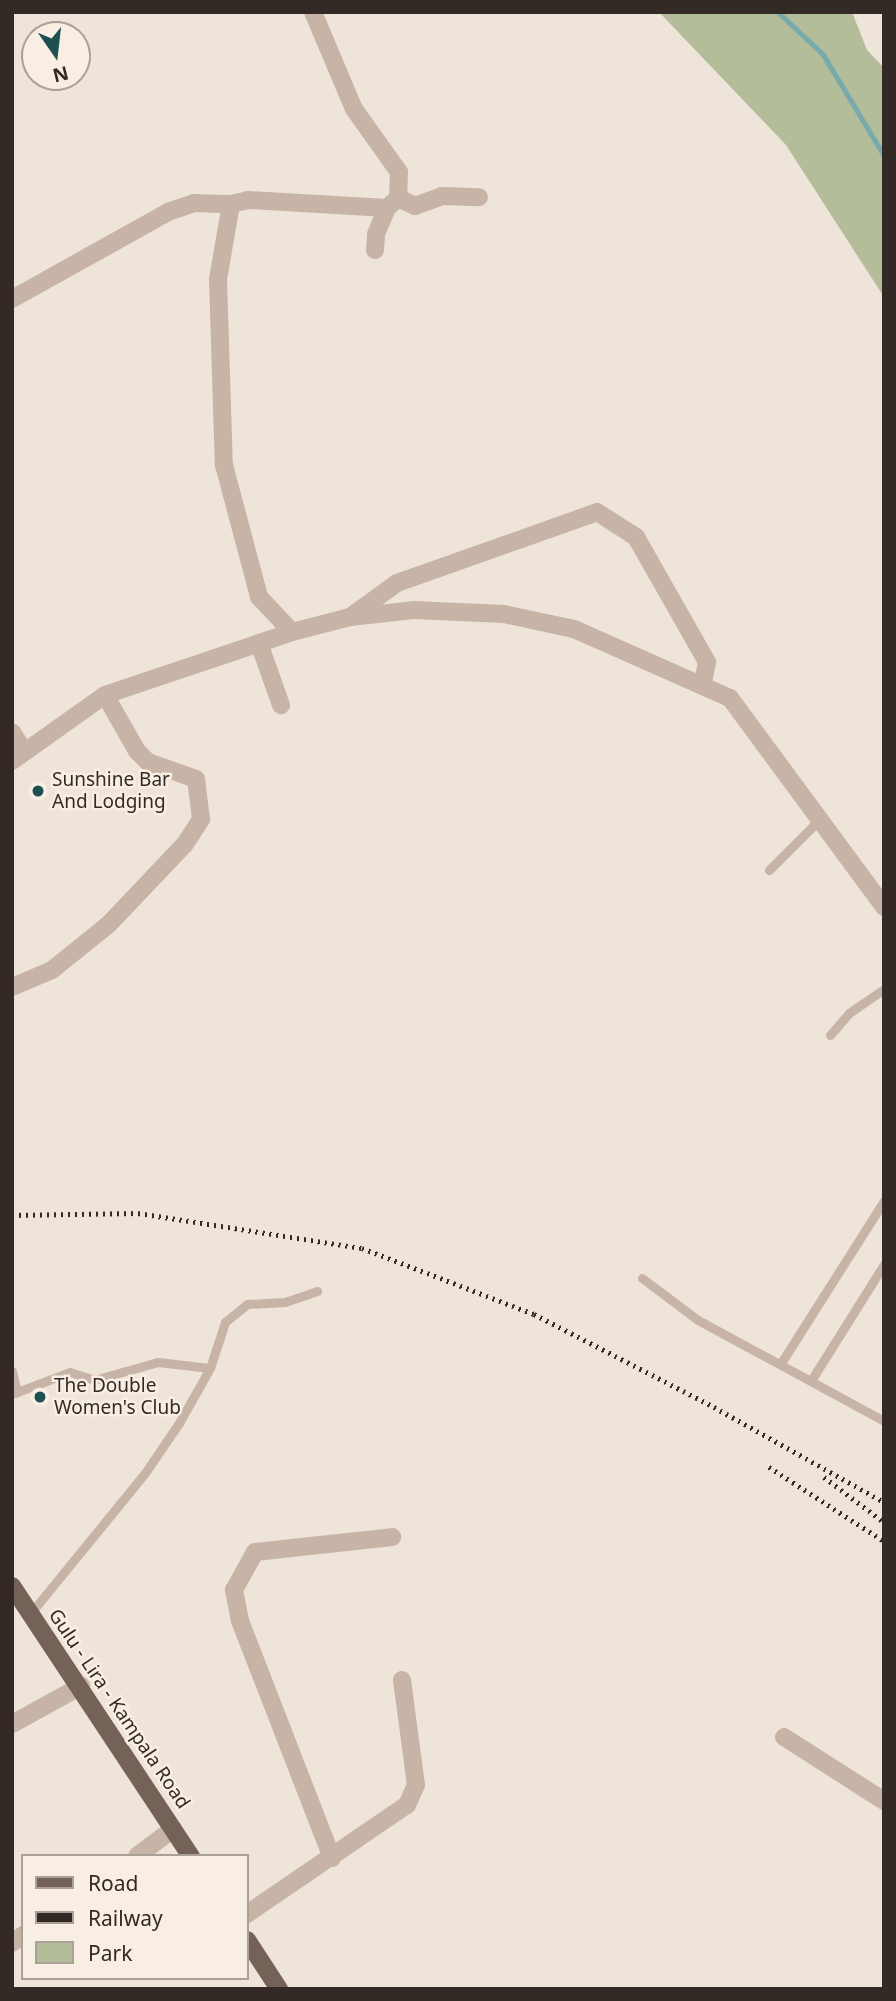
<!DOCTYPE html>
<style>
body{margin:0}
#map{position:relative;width:896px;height:2001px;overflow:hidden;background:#efe4d9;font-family:"Noto Sans",sans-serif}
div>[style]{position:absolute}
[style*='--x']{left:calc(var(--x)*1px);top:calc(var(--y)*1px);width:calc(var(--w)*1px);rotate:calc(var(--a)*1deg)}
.green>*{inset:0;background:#b3bd9a}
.stream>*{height:4.5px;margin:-2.25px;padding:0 2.25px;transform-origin:2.25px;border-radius:2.25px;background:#79aaab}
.service>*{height:9px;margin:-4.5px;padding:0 4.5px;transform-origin:4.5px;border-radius:4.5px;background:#c7b4a6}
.minor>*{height:18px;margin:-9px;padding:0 9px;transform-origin:9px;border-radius:9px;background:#c7b4a6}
.tertiary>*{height:18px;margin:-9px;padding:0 9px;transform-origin:9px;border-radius:9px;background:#c7b4a6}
.primary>*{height:18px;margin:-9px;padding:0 9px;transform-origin:9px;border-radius:9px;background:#746158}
.rail>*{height:4.5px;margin-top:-2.25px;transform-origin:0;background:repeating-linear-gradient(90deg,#332a26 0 2px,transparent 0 7px)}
.dots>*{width:19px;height:19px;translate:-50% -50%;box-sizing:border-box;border:4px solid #f8eee4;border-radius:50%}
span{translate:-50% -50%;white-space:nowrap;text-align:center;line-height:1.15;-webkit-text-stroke:5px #f8eee4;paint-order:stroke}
.poi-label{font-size:19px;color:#332a26}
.left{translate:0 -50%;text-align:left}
.street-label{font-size:19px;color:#332a26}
.frame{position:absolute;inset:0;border:14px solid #332a26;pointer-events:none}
.legend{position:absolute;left:21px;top:1854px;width:228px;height:126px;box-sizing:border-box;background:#f8eee4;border:2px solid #a9a098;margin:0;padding:9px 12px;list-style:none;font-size:21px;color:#332a26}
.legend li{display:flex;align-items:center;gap:14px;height:35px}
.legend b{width:35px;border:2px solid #a9a098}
.north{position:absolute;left:21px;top:21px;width:70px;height:70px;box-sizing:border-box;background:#f8eee4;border:2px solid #a9a098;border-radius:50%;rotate:166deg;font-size:19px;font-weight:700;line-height:28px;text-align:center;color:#332a26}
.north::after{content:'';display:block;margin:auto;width:24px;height:32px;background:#1e5052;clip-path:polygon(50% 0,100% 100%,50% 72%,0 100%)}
</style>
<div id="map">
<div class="green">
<i style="clip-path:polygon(659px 12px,852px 12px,867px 50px,884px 68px,884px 297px,786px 145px)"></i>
</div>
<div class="stream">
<i style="--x:778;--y:12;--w:62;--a:43"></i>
<i style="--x:823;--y:54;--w:118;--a:58.9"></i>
</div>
<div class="service">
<i style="--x:769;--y:870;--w:64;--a:-45"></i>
<i style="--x:814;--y:825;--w:8;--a:-90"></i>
<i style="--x:830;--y:1035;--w:29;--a:-49"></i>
<i style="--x:849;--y:1013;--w:42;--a:-34.4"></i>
<i style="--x:642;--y:1278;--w:70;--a:36.9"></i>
<i style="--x:698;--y:1320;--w:212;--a:28.5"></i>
<i style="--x:781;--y:1363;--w:192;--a:-57.6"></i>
<i style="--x:12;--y:1371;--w:22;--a:77"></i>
<i style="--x:812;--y:1379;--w:136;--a:-57.9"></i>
<i style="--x:12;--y:1394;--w:62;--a:-20.8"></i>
<i style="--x:70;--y:1372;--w:25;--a:18"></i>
<i style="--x:94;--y:1380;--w:66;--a:-15.7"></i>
<i style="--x:158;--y:1362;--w:52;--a:6.6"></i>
<i style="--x:30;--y:1614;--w:182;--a:-50.8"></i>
<i style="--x:145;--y:1473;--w:60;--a:-55.8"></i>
<i style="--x:179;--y:1423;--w:63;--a:-60.6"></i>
<i style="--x:210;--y:1368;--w:48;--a:-71.9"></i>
<i style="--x:225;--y:1322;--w:28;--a:-39"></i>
<i style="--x:247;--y:1304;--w:38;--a:-3"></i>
<i style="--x:285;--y:1302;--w:34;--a:-19"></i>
</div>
<div class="minor">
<i style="--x:313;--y:12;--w:105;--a:67.1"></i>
<i style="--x:354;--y:109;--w:77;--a:54.5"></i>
<i style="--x:399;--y:172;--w:26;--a:92"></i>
<i style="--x:231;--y:204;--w:17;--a:-13"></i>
<i style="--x:248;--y:200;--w:139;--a:3.3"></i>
<i style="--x:387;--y:208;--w:15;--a:-42"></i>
<i style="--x:398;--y:198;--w:19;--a:25"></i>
<i style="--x:415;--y:206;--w:29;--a:-20"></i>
<i style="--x:442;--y:196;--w:37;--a:2"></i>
<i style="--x:375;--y:250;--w:16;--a:-86"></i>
<i style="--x:376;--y:234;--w:28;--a:-67"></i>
<i style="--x:12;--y:299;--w:179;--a:-29.1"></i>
<i style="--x:168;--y:212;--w:28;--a:-19"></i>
<i style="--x:194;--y:203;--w:37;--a:2"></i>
<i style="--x:231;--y:204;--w:76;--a:99.8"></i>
<i style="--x:218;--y:279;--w:186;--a:88.2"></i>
<i style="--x:224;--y:465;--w:137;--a:75.1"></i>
<i style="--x:259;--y:597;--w:48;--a:46.7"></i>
<i style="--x:350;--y:617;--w:58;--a:-35.9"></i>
<i style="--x:397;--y:583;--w:212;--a:-19.5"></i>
<i style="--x:597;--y:512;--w:46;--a:32.7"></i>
<i style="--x:636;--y:537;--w:144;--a:60.4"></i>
<i style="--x:707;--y:662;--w:21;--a:101"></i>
<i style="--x:259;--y:643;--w:66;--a:70.5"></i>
<i style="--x:12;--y:732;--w:22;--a:58"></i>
<i style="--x:12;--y:987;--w:43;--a:-23"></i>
<i style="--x:52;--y:970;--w:73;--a:-38.9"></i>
<i style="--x:109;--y:924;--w:110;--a:-46.5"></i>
<i style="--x:185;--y:844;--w:30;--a:-57"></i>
<i style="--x:201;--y:819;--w:40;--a:-97.1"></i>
<i style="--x:196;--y:779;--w:51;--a:-160.5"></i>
<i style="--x:148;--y:762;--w:16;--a:-135"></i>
<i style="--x:137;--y:751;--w:64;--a:-119.7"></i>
<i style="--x:12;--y:1724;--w:79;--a:-28.8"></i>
<i style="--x:784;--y:1737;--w:119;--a:32.6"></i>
<i style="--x:137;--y:1856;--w:45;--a:-36.9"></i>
<i style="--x:332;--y:1858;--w:254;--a:-111.2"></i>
<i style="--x:240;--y:1621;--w:32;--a:-101"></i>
<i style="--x:234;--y:1590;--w:43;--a:-61.1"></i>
<i style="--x:255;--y:1552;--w:138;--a:-6.2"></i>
<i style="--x:247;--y:1914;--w:194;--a:-34.3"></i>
<i style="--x:407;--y:1805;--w:22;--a:-66"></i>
<i style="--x:416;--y:1785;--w:106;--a:-97.6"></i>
<i style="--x:12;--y:1943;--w:14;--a:-36"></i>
</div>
<div class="tertiary">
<i style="--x:12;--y:761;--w:114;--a:-35.4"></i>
<i style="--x:105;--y:695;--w:197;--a:-18.6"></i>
<i style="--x:292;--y:632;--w:60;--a:-14.5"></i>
<i style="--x:350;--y:617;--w:64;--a:-6.2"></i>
<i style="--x:414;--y:610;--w:90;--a:2.5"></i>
<i style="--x:504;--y:614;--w:72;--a:12.1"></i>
<i style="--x:574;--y:629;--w:171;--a:23.9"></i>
<i style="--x:730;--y:698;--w:260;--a:53.6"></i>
</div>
<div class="primary">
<i style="--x:12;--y:1586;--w:324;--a:56.5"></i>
<i style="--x:247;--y:1940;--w:59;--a:56.9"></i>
</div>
<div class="rail">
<i style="--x:12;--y:1215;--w:126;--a:-0.9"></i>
<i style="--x:138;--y:1213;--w:227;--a:8.9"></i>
<i style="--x:362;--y:1248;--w:184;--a:21"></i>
<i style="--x:534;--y:1314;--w:203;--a:27.3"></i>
<i style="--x:714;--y:1407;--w:195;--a:29.2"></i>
<i style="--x:769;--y:1467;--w:137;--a:32.8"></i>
<i style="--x:824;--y:1477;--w:75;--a:36.9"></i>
</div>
<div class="dots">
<i style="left:38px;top:791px;background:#1e5052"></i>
<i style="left:40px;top:1397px;background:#1e5052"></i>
</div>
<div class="poi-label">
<span class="left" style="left:52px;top:791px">Sunshine Bar<br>And Lodging</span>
<span class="left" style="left:54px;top:1397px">The Double<br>Women's Club</span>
</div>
<div class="street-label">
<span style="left:119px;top:1709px;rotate:56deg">Gulu - Lira - Kampala Road</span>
</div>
<div class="frame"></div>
<ul class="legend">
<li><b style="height:9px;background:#746158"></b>Road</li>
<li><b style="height:9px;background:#332a26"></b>Railway</li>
<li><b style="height:19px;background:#b3bd9a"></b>Park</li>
</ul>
<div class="north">N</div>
</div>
